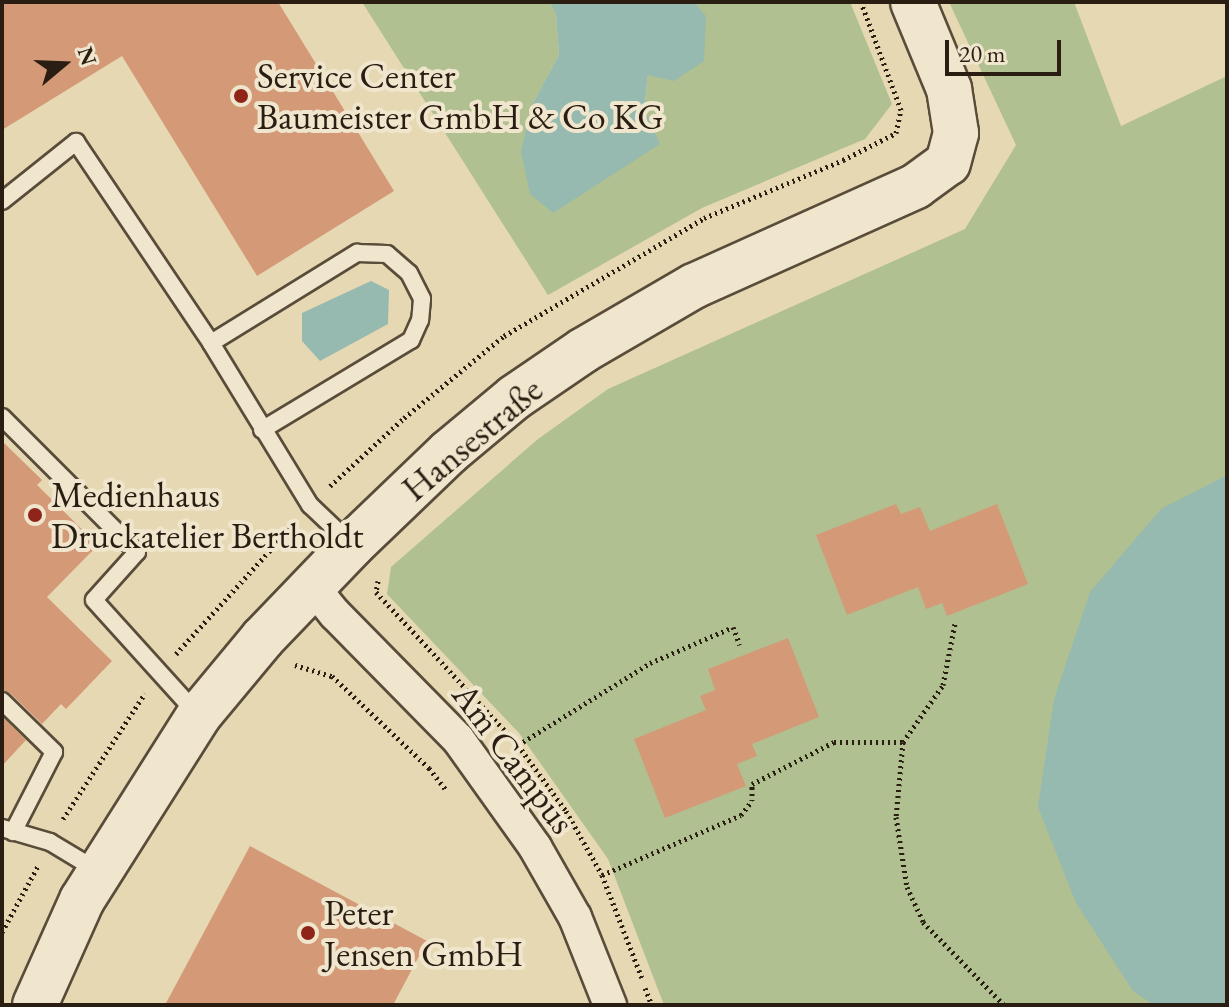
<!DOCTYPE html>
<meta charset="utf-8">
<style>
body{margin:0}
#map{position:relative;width:1229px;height:1007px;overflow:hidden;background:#e6d8b2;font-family:"EB Garamond",serif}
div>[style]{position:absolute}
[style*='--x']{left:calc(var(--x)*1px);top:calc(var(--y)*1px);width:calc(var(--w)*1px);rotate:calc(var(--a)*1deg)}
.green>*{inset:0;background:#b0c090}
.water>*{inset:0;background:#96b9b0}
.building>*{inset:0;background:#d49a78}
.path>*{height:5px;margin-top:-2.5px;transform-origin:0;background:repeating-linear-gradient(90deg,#2a1d12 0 2px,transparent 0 6px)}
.roads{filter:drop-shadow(2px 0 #594c3a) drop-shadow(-2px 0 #594c3a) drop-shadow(0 2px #594c3a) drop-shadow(0 -2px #594c3a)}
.lane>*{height:16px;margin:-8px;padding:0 8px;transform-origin:8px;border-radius:8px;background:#efe6cd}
.street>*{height:32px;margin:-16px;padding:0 16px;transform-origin:16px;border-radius:16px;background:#efe6cd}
.secondary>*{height:44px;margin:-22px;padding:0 22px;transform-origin:22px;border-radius:22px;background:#efe6cd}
.dots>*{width:22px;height:22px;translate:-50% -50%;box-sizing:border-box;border:4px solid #efe6cd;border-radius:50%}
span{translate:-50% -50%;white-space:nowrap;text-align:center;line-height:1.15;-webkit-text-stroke:8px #efe6cd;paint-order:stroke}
.poi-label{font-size:36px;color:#2a1d12}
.left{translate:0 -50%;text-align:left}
.street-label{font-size:36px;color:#2a1d12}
.frame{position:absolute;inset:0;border:4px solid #2a1d12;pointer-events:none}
.north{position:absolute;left:24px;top:24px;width:80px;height:80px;-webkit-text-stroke:6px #efe6cd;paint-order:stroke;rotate:71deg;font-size:22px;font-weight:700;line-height:32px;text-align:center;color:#2a1d12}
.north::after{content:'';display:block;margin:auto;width:28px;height:36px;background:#2a1d12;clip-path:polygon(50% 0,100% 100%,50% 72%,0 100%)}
.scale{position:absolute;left:945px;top:40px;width:116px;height:36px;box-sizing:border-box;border:4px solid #2a1d12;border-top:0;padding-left:10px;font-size:24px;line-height:28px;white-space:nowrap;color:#2a1d12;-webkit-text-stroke:6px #efe6cd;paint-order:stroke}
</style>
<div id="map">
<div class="green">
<i style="clip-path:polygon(362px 2px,549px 2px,556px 14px,559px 55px,533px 103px,644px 109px,648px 75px,706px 17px,694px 2px,850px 2px,892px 104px,865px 139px,702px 208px,548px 295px)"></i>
<i style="clip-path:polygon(949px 2px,1074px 2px,1121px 126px,1227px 76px,1227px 1005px,664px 1005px,608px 859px,519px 733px,387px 594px,391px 567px,538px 439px,608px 389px,965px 229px,1016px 145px)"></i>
</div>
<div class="water">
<i style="clip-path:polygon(549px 2px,694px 2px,706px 16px,704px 61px,674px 81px,648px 75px,644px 109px,660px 144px,553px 213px,530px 194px,521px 151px,533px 103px,559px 55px,556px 14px)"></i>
<i style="clip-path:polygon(371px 281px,389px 290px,388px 324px,320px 361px,302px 341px,302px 313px)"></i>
<i style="clip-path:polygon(1227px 475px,1227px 1005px,1154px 1005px,1133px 991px,1076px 903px,1038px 807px,1054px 699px,1090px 592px,1161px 509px)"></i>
</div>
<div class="building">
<i style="clip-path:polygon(2px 2px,278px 2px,394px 191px,257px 276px,122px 56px,2px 130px)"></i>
<i style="clip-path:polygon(2px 441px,42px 480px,37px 485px,98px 545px,47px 597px,112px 661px,66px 709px,61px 704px,42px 724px,10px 693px,2px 690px)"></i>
<i style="clip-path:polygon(896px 504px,901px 514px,920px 507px,930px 531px,997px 504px,1028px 584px,947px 616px,942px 603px,926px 609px,918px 587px,847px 615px,816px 535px)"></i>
<i style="clip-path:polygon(788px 638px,819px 717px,752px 744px,757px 756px,737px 764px,746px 786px,665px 818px,634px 739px,706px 710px,700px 696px,715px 690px,708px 669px)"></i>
<i style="clip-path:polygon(2px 716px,26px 740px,2px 766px)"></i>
<i style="clip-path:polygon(250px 846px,427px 941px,393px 1005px,165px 1005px)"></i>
</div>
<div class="path">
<i style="--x:330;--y:486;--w:100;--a:-42.6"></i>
<i style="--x:404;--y:418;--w:129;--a:-39.4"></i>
<i style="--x:504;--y:336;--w:232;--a:-30.5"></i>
<i style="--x:704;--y:218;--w:151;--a:-22.6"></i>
<i style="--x:843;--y:160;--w:59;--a:-27"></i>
<i style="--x:896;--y:133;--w:24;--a:-78"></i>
<i style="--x:901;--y:110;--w:115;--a:-110.3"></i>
<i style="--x:378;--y:581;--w:11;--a:100"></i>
<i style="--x:376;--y:592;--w:209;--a:47.1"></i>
<i style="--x:518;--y:745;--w:82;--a:54"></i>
<i style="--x:566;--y:811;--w:73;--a:60.6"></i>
<i style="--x:602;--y:875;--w:110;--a:68.8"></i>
<i style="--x:176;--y:654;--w:174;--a:-47.8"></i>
<i style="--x:295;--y:665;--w:39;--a:17"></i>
<i style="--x:332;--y:676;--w:134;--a:43.5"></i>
<i style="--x:429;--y:768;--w:29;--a:52"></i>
<i style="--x:903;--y:742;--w:75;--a:95.3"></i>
<i style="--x:896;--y:817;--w:71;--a:81.1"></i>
<i style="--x:907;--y:887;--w:38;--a:65"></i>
<i style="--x:923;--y:922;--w:116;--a:45.7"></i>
<i style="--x:518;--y:745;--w:155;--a:-31.8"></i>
<i style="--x:650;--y:663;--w:90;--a:-23.4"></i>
<i style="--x:733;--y:627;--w:19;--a:69"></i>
<i style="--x:63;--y:819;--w:150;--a:-56.9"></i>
<i style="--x:602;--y:875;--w:151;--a:-23.3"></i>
<i style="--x:741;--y:815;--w:18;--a:-52"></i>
<i style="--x:752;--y:801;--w:17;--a:-90"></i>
<i style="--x:752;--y:784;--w:92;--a:-27.1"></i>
<i style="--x:834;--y:742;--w:69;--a:0"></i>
<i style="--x:903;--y:742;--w:70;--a:-54.9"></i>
<i style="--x:943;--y:685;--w:63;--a:-79"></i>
<i style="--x:2;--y:932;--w:75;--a:-61.4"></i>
<i style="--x:645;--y:988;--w:18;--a:68"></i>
</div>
<div class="roads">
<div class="lane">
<i style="--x:2;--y:201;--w:95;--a:-38.6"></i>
<i style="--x:76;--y:142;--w:242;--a:56.1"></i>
<i style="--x:211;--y:343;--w:190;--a:58.6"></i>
<i style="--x:310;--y:505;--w:57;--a:43.6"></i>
<i style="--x:211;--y:343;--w:172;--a:-31.7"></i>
<i style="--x:357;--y:253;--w:30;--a:2"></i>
<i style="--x:387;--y:254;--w:29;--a:41"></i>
<i style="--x:409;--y:273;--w:29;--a:63"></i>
<i style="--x:422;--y:299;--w:21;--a:95"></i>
<i style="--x:420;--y:320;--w:22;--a:114"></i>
<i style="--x:411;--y:340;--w:174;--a:148.9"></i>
<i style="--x:2;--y:417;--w:191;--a:45"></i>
<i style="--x:137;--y:552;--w:64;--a:131.9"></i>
<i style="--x:94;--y:600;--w:155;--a:47.9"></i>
<i style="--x:2;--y:701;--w:73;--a:44.4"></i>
<i style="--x:54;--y:752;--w:90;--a:117.1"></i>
<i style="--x:2;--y:828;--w:50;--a:16.3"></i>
<i style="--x:50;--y:842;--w:56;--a:31.1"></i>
</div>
<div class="street">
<i style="--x:313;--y:587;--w:35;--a:51"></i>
<i style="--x:335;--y:614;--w:175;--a:45.5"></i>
<i style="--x:458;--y:739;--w:133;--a:54.5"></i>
<i style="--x:535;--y:847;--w:81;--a:60.3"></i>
<i style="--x:575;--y:917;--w:95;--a:68.3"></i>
</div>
<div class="secondary">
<i style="--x:35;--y:1005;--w:115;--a:-65.9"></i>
<i style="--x:82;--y:900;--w:219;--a:-57.7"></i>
<i style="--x:199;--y:715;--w:99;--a:-50.3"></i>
<i style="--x:262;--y:639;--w:130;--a:-46.2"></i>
<i style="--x:352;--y:545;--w:134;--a:-43.8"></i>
<i style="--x:449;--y:452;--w:86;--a:-39.8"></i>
<i style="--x:515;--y:397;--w:83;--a:-34.3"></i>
<i style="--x:584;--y:350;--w:127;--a:-30.2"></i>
<i style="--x:694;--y:286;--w:243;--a:-24.2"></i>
<i style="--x:916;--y:186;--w:39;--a:-36"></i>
<i style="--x:948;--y:163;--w:31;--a:-75"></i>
<i style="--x:956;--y:133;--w:45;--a:-99"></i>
<i style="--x:949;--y:89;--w:94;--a:-112.5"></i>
</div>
</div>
<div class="dots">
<i style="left:241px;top:96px;background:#8f2418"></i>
<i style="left:35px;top:515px;background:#8f2418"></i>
<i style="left:308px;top:933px;background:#8f2418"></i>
</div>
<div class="poi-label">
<span class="left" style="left:257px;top:96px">Service Center<br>Baumeister GmbH &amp; Co KG</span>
<span class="left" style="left:51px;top:515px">Medienhaus<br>Druckatelier Bertholdt</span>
<span class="left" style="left:324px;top:933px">Peter<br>Jensen GmbH</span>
</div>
<div class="street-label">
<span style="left:472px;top:439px;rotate:-40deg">Hansestraße</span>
<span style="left:514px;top:758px;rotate:53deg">Am Campus</span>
</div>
<div class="frame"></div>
<div class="north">N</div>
<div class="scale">20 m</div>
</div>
